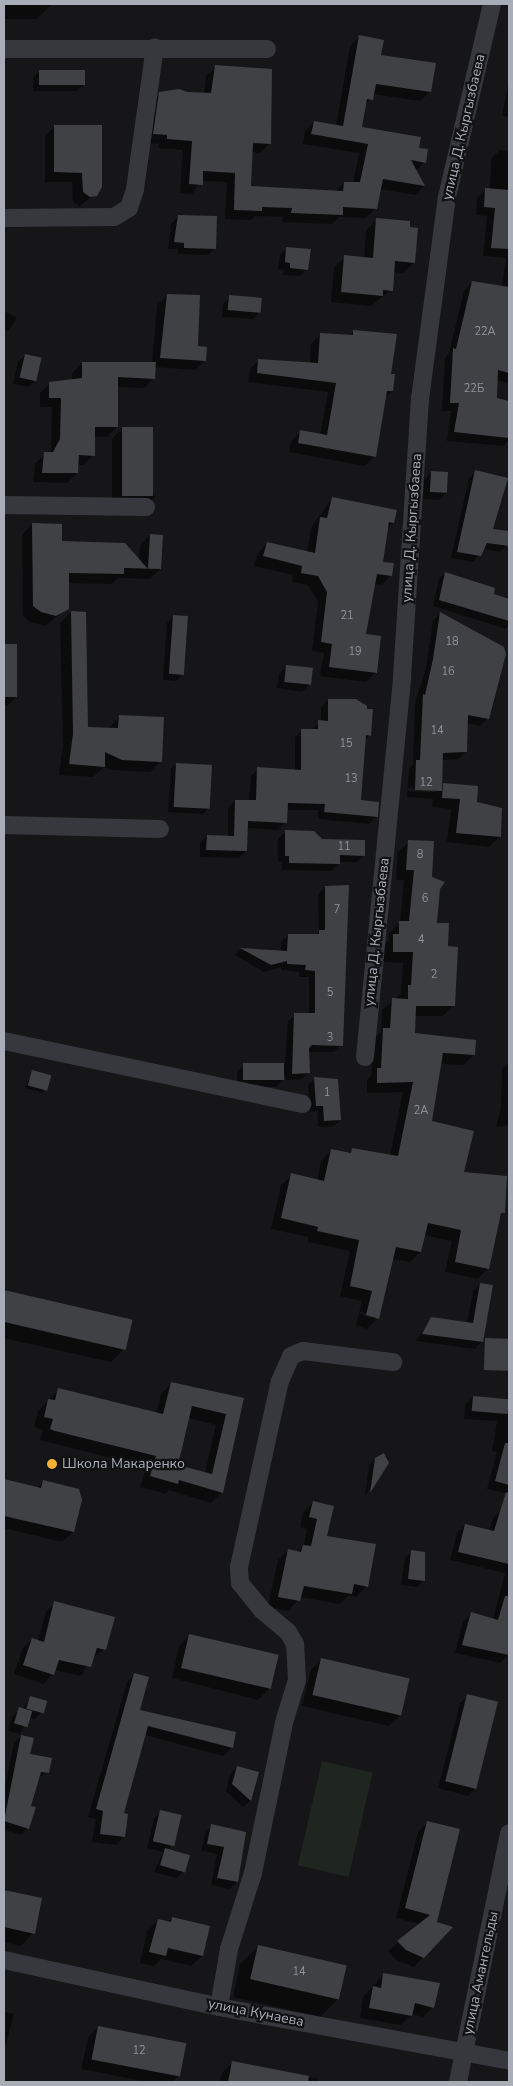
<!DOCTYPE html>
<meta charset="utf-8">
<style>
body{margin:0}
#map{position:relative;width:513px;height:2086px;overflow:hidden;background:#161618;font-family:"Nunito Sans",sans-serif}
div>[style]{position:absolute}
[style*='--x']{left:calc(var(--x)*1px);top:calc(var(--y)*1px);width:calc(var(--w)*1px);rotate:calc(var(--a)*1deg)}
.green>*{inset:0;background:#1e261f;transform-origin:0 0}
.shadow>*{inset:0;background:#0007}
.building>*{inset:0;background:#404145;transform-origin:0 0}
.minor>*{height:18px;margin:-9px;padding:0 9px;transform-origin:9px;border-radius:9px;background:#37383d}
.dots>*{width:14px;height:14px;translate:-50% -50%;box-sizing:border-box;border:2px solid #111113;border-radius:50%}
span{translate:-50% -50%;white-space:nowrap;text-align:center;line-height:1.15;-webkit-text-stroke:4.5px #111113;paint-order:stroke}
.number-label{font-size:11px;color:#8e929b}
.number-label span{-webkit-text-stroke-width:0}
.street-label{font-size:14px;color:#a8adb8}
.poi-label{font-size:14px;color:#a8adb8}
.left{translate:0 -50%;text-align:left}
.frame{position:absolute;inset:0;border:5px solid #a8adb8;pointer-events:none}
</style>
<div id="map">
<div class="green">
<i style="left:322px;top:1761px;width:52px;height:107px;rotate:13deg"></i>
</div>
<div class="shadow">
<i style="clip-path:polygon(4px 4px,52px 4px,37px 19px,4px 19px)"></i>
<i style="clip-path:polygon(360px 36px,380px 56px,430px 92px,420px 101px,373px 94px,364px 108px,360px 128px,418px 149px,424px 162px,416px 171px,424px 186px,415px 195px,380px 189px,376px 208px,366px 218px,339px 217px,332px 224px,282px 222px,283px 217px,255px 216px,251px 220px,225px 219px,227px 182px,201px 181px,192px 194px,180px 193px,183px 150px,158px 148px,159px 144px,145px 143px,150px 103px,160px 94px,204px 94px,206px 76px,216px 67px,270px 143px,260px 153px,251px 152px,250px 187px,335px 192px,344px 183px,353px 183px,359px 153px,303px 144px,305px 131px,314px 122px,336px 126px,350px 46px)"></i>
<i style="clip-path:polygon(40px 71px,84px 84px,77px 91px,33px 91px,33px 78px)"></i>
<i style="clip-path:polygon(509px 79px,509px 117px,502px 116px)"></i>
<i style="clip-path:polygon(55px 126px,100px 190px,80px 206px,73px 202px,72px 182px,45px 182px,45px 136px)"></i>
<i style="clip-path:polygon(500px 150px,509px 151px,509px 383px,496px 380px,495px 399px,509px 403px,509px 440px,503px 446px,447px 441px,451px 411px,442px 411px,445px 358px,449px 353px,464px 291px,472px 282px,502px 287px,506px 258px,483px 256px,487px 216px,476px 215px,477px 198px,486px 189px,490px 190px,491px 159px)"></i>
<i style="clip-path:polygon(179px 216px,215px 248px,208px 255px,177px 254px,178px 249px,168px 249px,171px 224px)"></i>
<i style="clip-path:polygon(377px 220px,414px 262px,403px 273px,393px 272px,391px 290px,371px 306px,331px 302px,334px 267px,345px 257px,364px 259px,366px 230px)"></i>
<i style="clip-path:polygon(287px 248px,307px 269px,300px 276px,283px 275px,284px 270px,278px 269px,280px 255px)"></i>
<i style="clip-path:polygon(167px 295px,204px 361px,195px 370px,154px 367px,154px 378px,144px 388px,117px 387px,117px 427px,107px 437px,94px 437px,93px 455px,84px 465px,77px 465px,77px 473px,67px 483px,33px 482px,35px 463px,51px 450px,52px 407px,40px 407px,40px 393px,50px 383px,72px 381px,72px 373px,82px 363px,152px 364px,157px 305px)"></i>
<i style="clip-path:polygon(230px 297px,260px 299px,260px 312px,253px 319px,222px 317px,223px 304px)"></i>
<i style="clip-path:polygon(4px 311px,17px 318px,8px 331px,4px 329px)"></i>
<i style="clip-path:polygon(353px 332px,389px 375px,392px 391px,385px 398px,374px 457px,365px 466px,289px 452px,291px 441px,301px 432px,320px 435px,328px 392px,248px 382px,250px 369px,259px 360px,310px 364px,311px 344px,320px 335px,349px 336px)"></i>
<i style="clip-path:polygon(25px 355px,36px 380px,29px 387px,13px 384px,18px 362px)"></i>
<i style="clip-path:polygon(122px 428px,155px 497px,144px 508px,112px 506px,112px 439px)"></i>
<i style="clip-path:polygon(431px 472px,446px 493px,439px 500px,423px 499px,424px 480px)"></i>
<i style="clip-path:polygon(476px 472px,491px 530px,509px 533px,507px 545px,500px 552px,483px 549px,473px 562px,451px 558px,469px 478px)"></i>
<i style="clip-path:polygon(332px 498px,395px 511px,393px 523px,387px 529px,382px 563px,391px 575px,382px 585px,374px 584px,365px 635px,380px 638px,375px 673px,366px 682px,320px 676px,324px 653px,312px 651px,318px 602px,308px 585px,292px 582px,293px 575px,254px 566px,258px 553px,267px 543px,307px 553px,311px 528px)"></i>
<i style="clip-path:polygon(32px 524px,61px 542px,139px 561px,140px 546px,150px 535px,160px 569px,150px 579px,118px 578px,112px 584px,67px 583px,67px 609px,45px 626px,30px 622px,23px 616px,22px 535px)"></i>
<i style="clip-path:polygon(445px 573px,509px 601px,509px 625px,506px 629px,433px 606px,439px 579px)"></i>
<i style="clip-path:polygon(71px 612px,87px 728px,108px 729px,119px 717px,161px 761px,150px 772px,111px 770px,104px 767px,93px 777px,59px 775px,63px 745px,60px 623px)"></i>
<i style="clip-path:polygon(evenodd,440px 613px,488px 718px,480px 726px,466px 723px,466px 752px,458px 759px,442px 760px,441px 787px,443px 784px,475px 803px,499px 837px,489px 847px,447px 842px,451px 809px,432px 807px,433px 799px,407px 797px,409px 769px,413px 764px,415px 703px,426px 668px,433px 621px,440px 613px,408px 788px,435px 790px,435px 792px,408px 791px,408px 788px)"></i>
<i style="clip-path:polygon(174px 616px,183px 674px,176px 681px,163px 680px,167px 623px)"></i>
<i style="clip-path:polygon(4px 646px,16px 646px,16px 697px,7px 706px,4px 706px)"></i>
<i style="clip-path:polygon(287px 666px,309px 685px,302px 692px,277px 688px,279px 674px)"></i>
<i style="clip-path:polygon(328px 700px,370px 735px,364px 741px,360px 801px,376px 817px,369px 824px,318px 819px,318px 810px,286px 810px,285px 822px,278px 830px,247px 828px,246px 851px,239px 858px,200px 857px,200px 843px,207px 836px,228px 837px,228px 808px,235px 801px,249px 801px,251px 776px,258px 769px,295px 770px,295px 737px,302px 730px,311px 730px,321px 722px,321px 707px)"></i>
<i style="clip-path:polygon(176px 764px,209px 808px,203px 814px,168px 812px,171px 769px)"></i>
<i style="clip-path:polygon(285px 832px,322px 840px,364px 855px,357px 862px,339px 862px,332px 871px,282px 870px,282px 862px,278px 862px,278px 839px)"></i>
<i style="clip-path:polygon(evenodd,409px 842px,439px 889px,436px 924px,447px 947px,454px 1005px,443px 1016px,414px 1016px,413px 1034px,474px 1054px,464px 1065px,440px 1064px,431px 1122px,462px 1174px,488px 1268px,478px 1279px,445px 1272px,452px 1241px,424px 1235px,420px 1252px,410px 1262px,392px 1259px,378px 1318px,367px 1329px,356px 1325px,362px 1301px,340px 1296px,350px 1251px,308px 1242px,308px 1237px,271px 1229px,281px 1185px,292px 1175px,317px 1181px,321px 1161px,331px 1150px,348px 1154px,352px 1149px,390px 1156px,403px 1092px,367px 1093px,367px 1080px,371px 1076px,373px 1039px,381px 1032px,382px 1010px,401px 994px,403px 963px,383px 962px,383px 946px,389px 940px,389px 933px,400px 923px,404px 880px,396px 880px,398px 852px,409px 842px,360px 1312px,372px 1315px,372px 1318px,360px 1314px,360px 1312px)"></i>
<i style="clip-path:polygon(325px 887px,341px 1045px,334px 1052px,308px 1052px,309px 1072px,302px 1079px,286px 1080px,283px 1066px,283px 1080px,276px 1087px,237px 1087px,237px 1072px,244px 1065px,285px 1064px,288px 1021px,295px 1015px,309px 1014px,309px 977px,299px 977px,299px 972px,281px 970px,281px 967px,264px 972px,235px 955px,241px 949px,281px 952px,281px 942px,288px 935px,315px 936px,319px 931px,318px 894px)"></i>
<i style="clip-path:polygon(509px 1062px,509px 1125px,496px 1127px,501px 1107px,502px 1069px)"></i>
<i style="clip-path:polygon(33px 1071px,50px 1076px,42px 1093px,25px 1088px)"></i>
<i style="clip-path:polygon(326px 1078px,340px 1120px,334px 1126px,318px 1127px,318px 1111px,310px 1112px,308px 1085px,315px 1079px)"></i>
<i style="clip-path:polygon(480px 1284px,482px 1342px,475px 1349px,416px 1341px,432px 1318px,467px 1323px,473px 1291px)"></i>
<i style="clip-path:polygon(4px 1292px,131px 1320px,125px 1348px,111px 1362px,4px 1338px)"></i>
<i style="clip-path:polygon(evenodd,171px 1384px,243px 1399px,222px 1492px,211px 1503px,169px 1490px,166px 1494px,140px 1487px,146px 1467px,44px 1441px,40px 1440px,43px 1430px,34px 1427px,38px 1411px,59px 1390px,156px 1414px,161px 1394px,171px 1384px,188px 1418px,216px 1425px,205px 1473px,177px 1465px,188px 1418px)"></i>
<i style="clip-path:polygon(473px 1397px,509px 1399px,509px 1494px,487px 1489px,497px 1452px,492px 1451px,497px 1421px,464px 1419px,465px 1405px)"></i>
<i style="clip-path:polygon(382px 1454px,387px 1456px,388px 1463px,365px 1496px,369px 1465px)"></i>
<i style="clip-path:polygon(4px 1480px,37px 1488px,44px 1481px,73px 1532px,62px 1542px,4px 1528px)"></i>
<i style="clip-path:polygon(313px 1502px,326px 1537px,367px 1586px,356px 1597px,349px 1595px,340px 1604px,300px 1597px,289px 1611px,268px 1607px,278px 1560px,288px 1550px,297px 1552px,304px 1545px,307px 1529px,300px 1527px,303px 1513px)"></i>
<i style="clip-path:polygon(501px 1510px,509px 1512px,509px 1617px,506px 1616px,509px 1625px,509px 1648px,508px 1655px,500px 1663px,455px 1653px,463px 1622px,471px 1614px,493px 1619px,505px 1573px,450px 1560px,457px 1533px,465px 1525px,489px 1531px,493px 1518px)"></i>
<i style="clip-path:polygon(412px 1551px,422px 1569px,425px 1569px,424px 1580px,417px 1587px,401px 1585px,405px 1558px)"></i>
<i style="clip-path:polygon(55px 1602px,104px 1650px,92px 1658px,81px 1676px,55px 1670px,44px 1684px,14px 1674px,23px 1648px,32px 1639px,38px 1641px,46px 1612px)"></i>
<i style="clip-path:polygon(190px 1635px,269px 1689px,258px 1700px,172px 1678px,179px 1646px)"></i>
<i style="clip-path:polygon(322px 1659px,400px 1716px,389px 1726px,302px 1706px,311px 1670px)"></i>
<i style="clip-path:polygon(135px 1674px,139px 1711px,231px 1748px,223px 1756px,145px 1735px,122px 1814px,124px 1837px,116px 1845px,92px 1842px,96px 1819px,88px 1817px,127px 1682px)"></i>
<i style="clip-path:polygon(468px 1696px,475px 1789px,468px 1796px,438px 1788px,460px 1703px)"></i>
<i style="clip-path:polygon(31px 1698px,42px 1712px,35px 1719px,29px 1718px,20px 1734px,8px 1731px,12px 1716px,22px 1709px)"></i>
<i style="clip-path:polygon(21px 1736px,28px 1755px,48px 1772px,37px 1779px,30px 1806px,28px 1828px,21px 1835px,4px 1829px,4px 1792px,14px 1743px)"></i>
<i style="clip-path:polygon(237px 1767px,258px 1773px,250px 1801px,243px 1807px,226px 1791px,230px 1774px)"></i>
<i style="clip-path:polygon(161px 1812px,172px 1845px,168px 1850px,184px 1871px,177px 1878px,154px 1872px,163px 1852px,147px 1848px,154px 1819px)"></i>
<i style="clip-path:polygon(428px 1822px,459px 1830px,423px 1957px,414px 1967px,396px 1960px,388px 1951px,420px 1924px,396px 1918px,418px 1832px)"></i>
<i style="clip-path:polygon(212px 1826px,245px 1833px,237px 1882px,229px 1889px,211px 1885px,217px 1854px,201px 1851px,205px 1833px)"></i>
<i style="clip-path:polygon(4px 1891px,41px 1899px,33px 1933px,21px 1946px,4px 1942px)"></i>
<i style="clip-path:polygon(172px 1918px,202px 1956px,191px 1966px,161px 1959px,154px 1966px,140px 1963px,147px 1931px,158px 1921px,168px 1923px)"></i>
<i style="clip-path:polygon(259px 1946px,338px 1999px,320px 2017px,233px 1997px,240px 1964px)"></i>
<i style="clip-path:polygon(384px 1974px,433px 2007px,423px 2017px,412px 2014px,401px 2025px,360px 2018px,363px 1997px)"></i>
<i style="clip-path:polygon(4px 2012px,14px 2014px,4px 2051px)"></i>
<i style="clip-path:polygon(98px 2027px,179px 2076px,172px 2082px,147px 2082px,81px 2069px,88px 2038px)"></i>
<i style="clip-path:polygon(232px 2062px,318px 2079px,317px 2082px,220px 2082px,222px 2073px)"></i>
</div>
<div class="building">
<i style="clip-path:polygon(359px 35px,384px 40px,381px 55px,436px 63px,431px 92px,376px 84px,373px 100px,367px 99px,362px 127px,421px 137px,419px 148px,428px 149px,426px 163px,411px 160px,425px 186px,383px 179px,377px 209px,343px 207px,343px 215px,291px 213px,292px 208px,262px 207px,262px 211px,234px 210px,235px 173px,203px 171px,203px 185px,189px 184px,192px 141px,167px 139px,167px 135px,153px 134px,159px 92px,179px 89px,187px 92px,211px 93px,215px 65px,272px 69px,271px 144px,253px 143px,251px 186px,343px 191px,344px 182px,360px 182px,368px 144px,311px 134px,314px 121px,343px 126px)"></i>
<i style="left:39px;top:70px;width:46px;height:15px"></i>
<i style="clip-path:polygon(54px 125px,102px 125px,102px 187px,97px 196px,90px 197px,83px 192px,82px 173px,54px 172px)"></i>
<i style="clip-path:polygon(485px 188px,509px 190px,509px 249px,491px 248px,495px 208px,484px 207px)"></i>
<i style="clip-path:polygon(178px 215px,217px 216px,216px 249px,184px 248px,184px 243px,174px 242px)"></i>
<i style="clip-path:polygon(376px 218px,410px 221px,410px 227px,418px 228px,415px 263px,395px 261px,393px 291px,383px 290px,383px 296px,341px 292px,344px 255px,373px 258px)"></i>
<i style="clip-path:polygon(286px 247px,311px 249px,308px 270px,290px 268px,290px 263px,285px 262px)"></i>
<i style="clip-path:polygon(472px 281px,509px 287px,509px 373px,498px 370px,497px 398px,509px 401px,509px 438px,454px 432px,459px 403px,450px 403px,453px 348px,456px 349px)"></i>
<i style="clip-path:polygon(167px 294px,200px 295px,198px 346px,207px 347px,206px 361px,160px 358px)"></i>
<i style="left:229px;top:295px;width:33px;height:15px;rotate:5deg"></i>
<i style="clip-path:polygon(353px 330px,397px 334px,391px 374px,395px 374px,393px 391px,387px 391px,376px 457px,298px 443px,300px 430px,327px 435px,336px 383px,257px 373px,258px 359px,318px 363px,320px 333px,353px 335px)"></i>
<i style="left:25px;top:354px;width:17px;height:24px;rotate:13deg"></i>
<i style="clip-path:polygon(82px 362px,156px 362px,155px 379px,118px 377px,118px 427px,95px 427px,95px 456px,79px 455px,78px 473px,42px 473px,44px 452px,53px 452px,60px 439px,61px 398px,49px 398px,49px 382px,82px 378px)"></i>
<i style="left:122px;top:427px;width:31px;height:69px"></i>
<i style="clip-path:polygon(475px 470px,508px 478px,493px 529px,509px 531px,509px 546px,487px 543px,481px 556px,457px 552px)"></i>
<i style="left:431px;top:471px;width:17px;height:21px;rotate:3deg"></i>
<i style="clip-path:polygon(332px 497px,397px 510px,394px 523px,389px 522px,383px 562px,394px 563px,392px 576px,377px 574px,366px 634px,381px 636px,377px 673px,329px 667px,332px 644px,321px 642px,327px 592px,318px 576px,301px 573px,302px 566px,263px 556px,267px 542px,315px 553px,320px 517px,327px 518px)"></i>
<i style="clip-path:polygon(32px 523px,62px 524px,62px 541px,125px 543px,148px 569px,150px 534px,163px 535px,161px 569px,124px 568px,124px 574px,69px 573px,69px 609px,56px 616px,41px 612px,33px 606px)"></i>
<i style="clip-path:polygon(445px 572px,495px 588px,494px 594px,509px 599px,509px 621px,439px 600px)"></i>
<i style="clip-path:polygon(71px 611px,86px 612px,88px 727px,118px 728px,119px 715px,164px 717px,162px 762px,122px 760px,105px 752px,105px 767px,69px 764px,73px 734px)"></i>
<i style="clip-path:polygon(440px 612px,504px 647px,506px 654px,489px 719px,468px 715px,467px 752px,443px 753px,442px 791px,415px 790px,416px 760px,420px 760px,423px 694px,425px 695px,433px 659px)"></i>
<i style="left:173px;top:615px;width:15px;height:59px;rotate:4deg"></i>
<i style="left:4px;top:644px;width:13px;height:53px"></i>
<i style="left:286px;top:665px;width:27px;height:17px;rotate:6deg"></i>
<i style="clip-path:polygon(328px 699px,356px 699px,367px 706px,367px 709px,373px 709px,371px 736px,366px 735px,361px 800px,379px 802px,378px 817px,324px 812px,325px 804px,288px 803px,287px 823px,248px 821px,247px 851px,206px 850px,207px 835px,234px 836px,235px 800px,256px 800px,257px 767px,301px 770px,301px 729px,318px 729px,318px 720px,328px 721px)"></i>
<i style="left:176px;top:763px;width:36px;height:44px;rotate:3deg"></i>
<i style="clip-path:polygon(443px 783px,478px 786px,477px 802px,502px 808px,501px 837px,456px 833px,460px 799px,442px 798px)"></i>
<i style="clip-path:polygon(285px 830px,314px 831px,322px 839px,365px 840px,365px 856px,340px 855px,340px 864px,289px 863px,289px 856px,285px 856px)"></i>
<i style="clip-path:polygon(408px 840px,434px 841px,432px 877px,445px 882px,440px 889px,437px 923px,449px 923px,448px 946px,458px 947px,455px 1006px,416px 1006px,415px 1033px,476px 1040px,475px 1055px,443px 1053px,432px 1121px,474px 1131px,464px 1172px,507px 1176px,505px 1213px,501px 1213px,489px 1269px,455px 1262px,461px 1230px,428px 1223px,421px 1252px,396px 1247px,379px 1319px,366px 1315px,372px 1291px,350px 1286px,359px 1240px,317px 1231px,318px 1227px,281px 1218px,291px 1173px,324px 1181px,331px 1149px,351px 1153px,352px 1148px,398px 1156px,413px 1082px,377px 1083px,377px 1068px,381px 1068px,383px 1028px,390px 1028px,392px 998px,408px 999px,408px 985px,411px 985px,413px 952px,393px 952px,393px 934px,399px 934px,399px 921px,409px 921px,414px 870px,406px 870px)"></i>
<i style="clip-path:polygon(349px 885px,343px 1046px,312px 1045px,309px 1048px,310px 1073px,292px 1074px,294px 1013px,315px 1013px,315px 971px,305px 970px,306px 965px,287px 964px,287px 961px,271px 965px,240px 948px,287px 951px,288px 934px,319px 934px,319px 930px,325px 930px,325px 886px)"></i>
<i style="left:284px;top:1063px;width:17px;height:41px;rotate:90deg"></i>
<i style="left:32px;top:1070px;width:20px;height:16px;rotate:15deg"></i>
<i style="clip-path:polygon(314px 1077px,338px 1079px,341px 1120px,324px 1121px,323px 1106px,316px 1106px)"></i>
<i style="clip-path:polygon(480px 1283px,493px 1285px,483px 1342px,422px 1334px,431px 1317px,473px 1323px)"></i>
<i style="left:4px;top:1290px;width:132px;height:31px;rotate:13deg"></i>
<i style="left:485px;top:1338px;width:24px;height:32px;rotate:2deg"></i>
<i style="clip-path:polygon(evenodd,171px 1382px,244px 1398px,223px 1493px,179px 1480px,178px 1484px,150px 1476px,156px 1456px,55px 1431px,50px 1429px,53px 1419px,44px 1417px,48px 1399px,55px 1400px,58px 1388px,163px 1414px,171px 1382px,192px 1406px,226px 1414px,212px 1474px,178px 1465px,192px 1406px)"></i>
<i style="left:473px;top:1396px;width:36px;height:15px;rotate:5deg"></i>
<i style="clip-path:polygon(505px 1443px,509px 1443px,509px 1485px,495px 1481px)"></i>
<i style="clip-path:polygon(384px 1453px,389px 1463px,370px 1493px,375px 1458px)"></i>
<i style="clip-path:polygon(4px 1479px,41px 1488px,43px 1480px,79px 1489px,82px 1500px,74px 1532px,4px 1516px)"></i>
<i style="clip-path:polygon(506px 1492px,509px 1493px,509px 1564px,458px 1552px,465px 1524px,494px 1531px)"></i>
<i style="clip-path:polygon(313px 1501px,334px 1506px,327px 1536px,376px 1544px,368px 1587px,354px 1584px,352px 1594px,304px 1586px,300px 1601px,278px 1597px,288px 1549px,301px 1552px,303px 1545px,311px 1546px,317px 1519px,309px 1517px)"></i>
<i style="clip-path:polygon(411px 1550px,425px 1552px,425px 1581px,408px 1579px)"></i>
<i style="clip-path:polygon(505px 1596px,509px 1596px,509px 1655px,462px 1645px,471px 1612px,498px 1620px)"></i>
<i style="clip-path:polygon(54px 1601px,115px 1617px,106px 1650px,97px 1648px,91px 1667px,59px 1660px,54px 1675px,23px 1665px,32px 1638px,44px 1642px)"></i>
<i style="left:189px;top:1634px;width:92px;height:35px;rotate:13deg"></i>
<i style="left:321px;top:1658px;width:91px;height:38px;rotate:13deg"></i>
<i style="clip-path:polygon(134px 1673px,149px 1677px,140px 1710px,236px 1732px,233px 1748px,148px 1726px,124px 1813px,128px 1814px,125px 1837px,100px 1834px,103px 1811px,96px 1809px)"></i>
<i style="left:467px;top:1694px;width:32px;height:90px;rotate:14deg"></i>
<i style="left:30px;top:1696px;width:18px;height:13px;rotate:16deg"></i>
<i style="left:19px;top:1707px;width:14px;height:17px;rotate:17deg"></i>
<i style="clip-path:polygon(21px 1735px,34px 1738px,30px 1754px,52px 1758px,49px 1773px,41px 1772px,31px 1806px,36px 1807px,29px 1829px,4px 1821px)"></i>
<i style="clip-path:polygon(237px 1766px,259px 1772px,251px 1801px,232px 1784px)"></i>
<i style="left:160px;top:1810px;width:22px;height:32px;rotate:13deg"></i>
<i style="clip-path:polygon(427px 1821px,460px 1829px,437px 1922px,453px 1927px,424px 1958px,406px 1950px,397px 1941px,430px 1915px,405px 1908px)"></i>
<i style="clip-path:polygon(211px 1824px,246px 1832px,238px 1882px,217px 1878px,224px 1847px,207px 1844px)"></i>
<i style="left:165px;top:1848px;width:26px;height:18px;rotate:16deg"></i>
<i style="clip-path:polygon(4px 1890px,42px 1898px,35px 1934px,4px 1927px)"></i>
<i style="clip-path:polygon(172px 1917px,210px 1926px,203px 1956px,168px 1948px,166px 1956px,149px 1952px,158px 1919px,171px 1922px)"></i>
<i style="left:258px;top:1945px;width:91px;height:35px;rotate:13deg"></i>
<i style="clip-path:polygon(383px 1973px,440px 1983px,434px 2008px,415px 2003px,412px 2016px,369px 2008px,373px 1986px,381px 1988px)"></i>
<i style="left:98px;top:2026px;width:90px;height:34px;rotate:11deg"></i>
<i style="clip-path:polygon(232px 2061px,309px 2076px,308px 2082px,228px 2082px)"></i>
</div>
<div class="minor">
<i style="--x:4;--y:49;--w:263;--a:0"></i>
<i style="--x:4;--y:218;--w:110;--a:-0.5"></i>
<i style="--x:114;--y:217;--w:17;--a:-31"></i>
<i style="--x:129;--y:208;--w:20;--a:-72"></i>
<i style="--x:135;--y:189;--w:143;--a:-82"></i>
<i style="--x:4;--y:505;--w:142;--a:0.8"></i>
<i style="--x:4;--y:825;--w:156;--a:1.5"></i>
<i style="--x:4;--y:1041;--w:305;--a:11.9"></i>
<i style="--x:365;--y:1057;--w:382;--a:-84.4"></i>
<i style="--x:402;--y:677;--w:279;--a:-86.3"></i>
<i style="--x:420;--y:399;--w:204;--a:-82.4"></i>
<i style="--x:447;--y:197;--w:198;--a:-76.9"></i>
<i style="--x:4;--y:1960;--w:220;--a:12.3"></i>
<i style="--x:219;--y:2007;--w:295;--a:10.5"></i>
<i style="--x:219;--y:2007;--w:59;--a:-80.2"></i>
<i style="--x:229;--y:1949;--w:80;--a:-72.5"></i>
<i style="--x:253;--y:1873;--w:157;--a:-78.3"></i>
<i style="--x:285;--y:1719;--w:41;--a:-72.9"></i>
<i style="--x:297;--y:1680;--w:36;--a:-93"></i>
<i style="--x:295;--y:1644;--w:14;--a:-120"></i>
<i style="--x:288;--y:1632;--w:34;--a:-140"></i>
<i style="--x:262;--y:1610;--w:35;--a:-129"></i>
<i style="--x:240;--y:1583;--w:16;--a:-94"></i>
<i style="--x:239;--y:1567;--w:190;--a:-77.6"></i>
<i style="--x:280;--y:1381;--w:27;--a:-66"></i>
<i style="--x:291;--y:1356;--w:13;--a:-23"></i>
<i style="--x:303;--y:1351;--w:91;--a:7"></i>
<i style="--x:458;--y:2082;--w:254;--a:-78.4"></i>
</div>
<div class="dots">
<i style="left:52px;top:1464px;background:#f2b134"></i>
</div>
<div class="number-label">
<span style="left:485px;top:332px">22А</span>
<span style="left:474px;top:389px">22Б</span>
<span style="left:347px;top:616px">21</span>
<span style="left:452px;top:642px">18</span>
<span style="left:355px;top:652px">19</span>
<span style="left:448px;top:672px">16</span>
<span style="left:437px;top:731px">14</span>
<span style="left:346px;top:744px">15</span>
<span style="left:351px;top:779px">13</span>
<span style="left:426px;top:783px">12</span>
<span style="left:344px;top:847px">11</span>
<span style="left:420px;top:855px">8</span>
<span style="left:425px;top:899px">6</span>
<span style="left:337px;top:910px">7</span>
<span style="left:421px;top:940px">4</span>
<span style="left:434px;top:975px">2</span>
<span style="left:330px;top:993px">5</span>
<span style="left:330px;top:1038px">3</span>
<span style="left:327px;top:1093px">1</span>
<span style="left:421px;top:1111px">2А</span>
<span style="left:299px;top:1972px">14</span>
<span style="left:139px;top:2051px">12</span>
</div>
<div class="street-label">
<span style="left:464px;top:127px;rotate:-77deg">улица Д. Кыргызбаева</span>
<span style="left:412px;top:528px;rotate:-86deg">улица Д. Кыргызбаева</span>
<span style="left:377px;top:932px;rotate:-84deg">улица Д. Кыргызбаева</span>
<span style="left:481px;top:1973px;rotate:-78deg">улица Амангельды</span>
<span style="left:256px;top:2013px;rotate:11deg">улица Кунаева</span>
</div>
<div class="poi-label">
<span class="left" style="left:62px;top:1464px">Школа Макаренко</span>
</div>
<div class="frame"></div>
</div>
